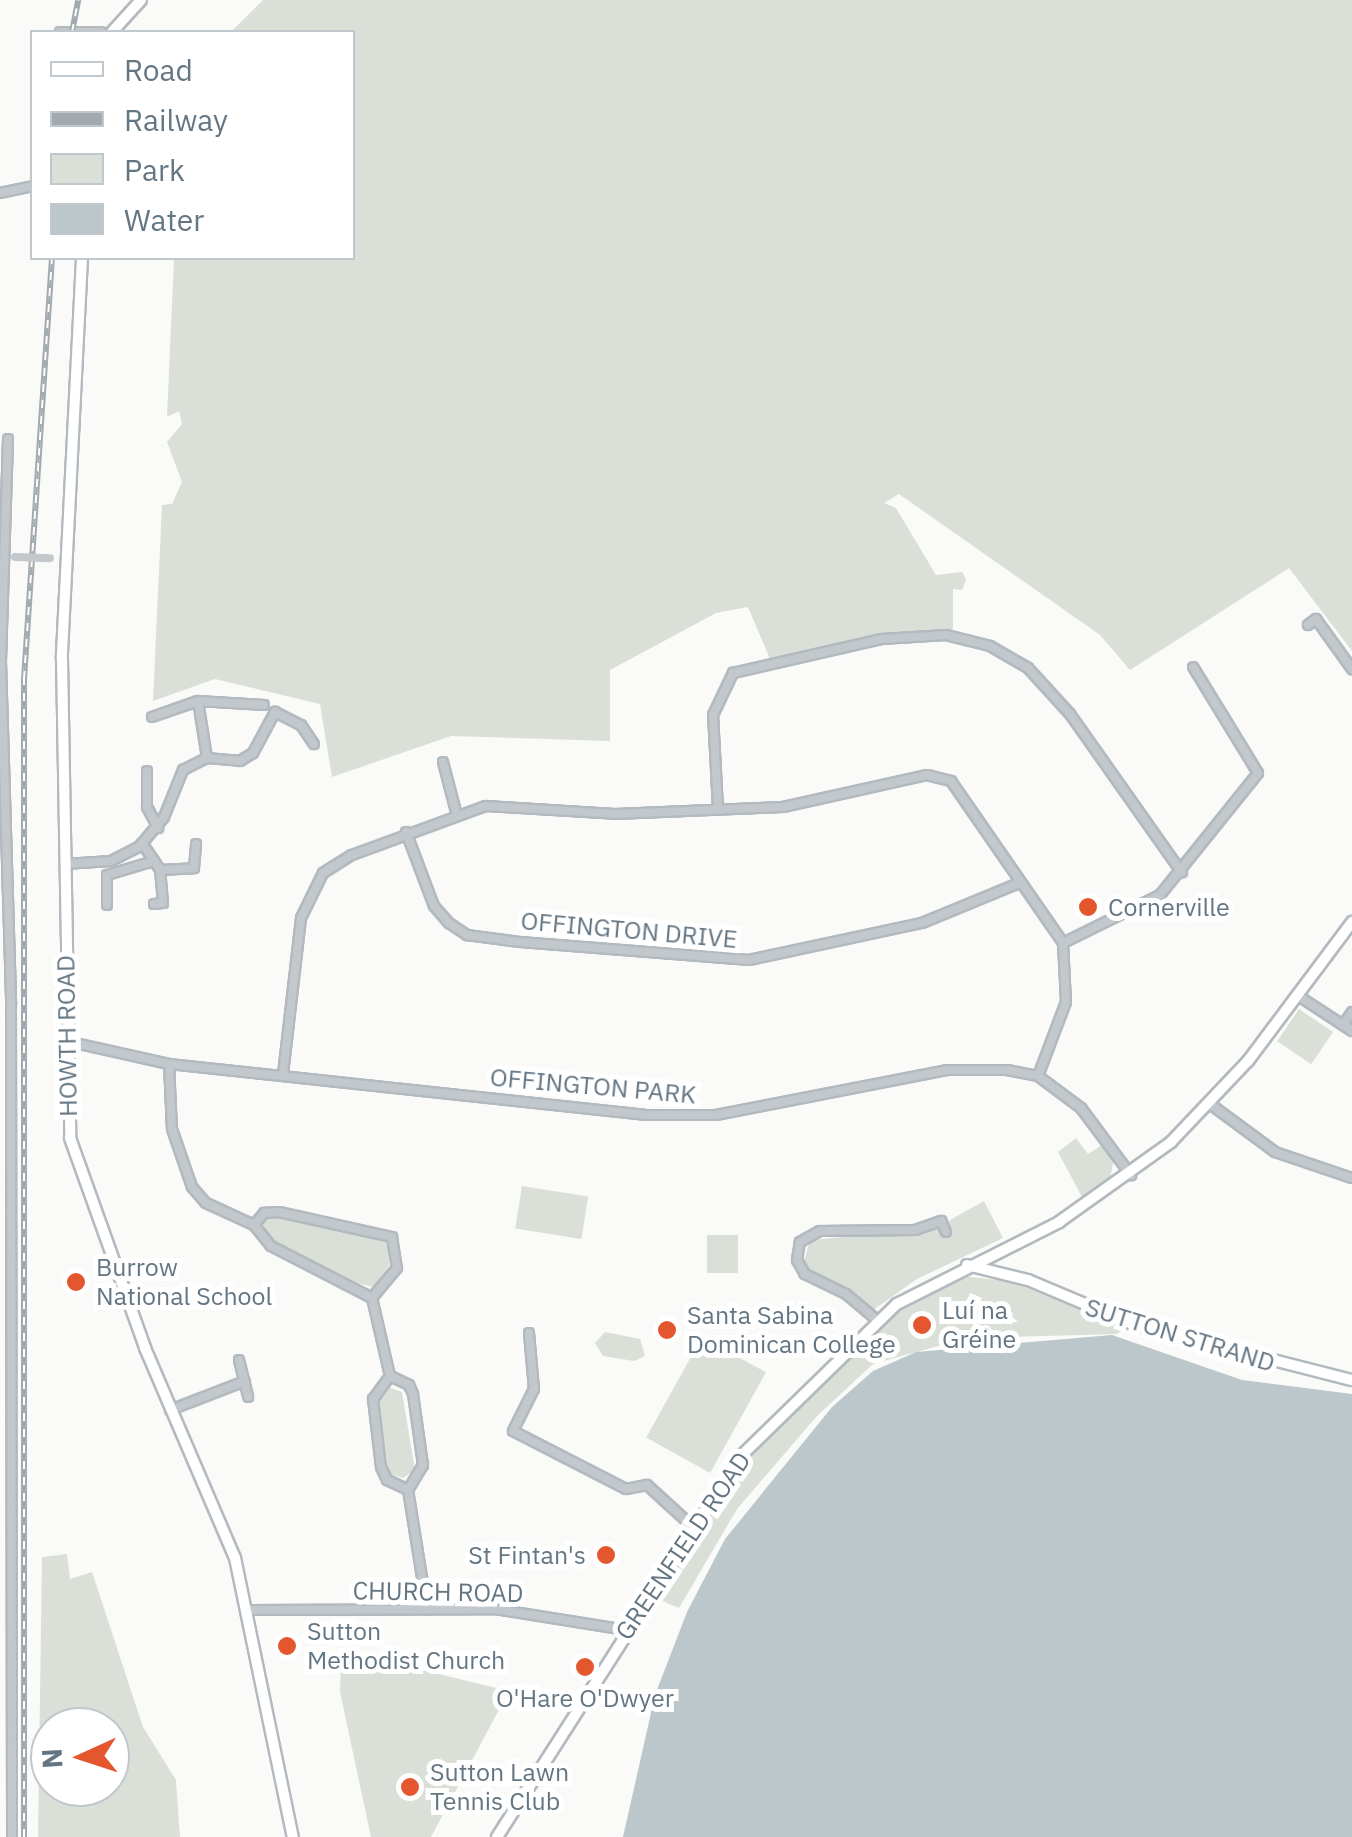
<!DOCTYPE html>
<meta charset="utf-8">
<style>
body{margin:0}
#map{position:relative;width:1352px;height:1837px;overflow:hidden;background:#fafaf8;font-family:"IBM Plex Sans",sans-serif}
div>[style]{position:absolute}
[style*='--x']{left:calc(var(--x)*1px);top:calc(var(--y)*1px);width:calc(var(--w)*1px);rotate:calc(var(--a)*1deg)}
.green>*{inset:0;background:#dadfd7;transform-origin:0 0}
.water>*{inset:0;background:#bbc7cb}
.roads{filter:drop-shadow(2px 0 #b3babf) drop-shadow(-2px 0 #b3babf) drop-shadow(0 2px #b3babf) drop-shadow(0 -2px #b3babf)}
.street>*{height:8px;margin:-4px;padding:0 4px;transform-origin:4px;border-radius:4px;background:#c3c8cc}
.secondary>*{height:10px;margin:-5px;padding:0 5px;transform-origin:5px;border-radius:5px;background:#fff}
.rail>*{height:6px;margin-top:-3px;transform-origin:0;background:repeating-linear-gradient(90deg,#fff 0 8px,#a2aab0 0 16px);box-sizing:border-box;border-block:2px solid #a2aab0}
.street-bridge>*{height:8px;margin:-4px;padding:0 4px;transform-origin:4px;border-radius:4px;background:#c3c8cc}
.dots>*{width:28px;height:28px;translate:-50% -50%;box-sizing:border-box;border:5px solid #fff;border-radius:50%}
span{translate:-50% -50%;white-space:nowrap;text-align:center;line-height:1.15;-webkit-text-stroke:10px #fff;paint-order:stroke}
.poi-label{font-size:25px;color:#657683}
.left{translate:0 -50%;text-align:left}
.right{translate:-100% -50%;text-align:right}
.street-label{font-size:25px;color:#657683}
.legend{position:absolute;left:30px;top:30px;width:325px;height:230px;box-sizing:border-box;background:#fff;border:2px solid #c1c8cd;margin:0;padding:12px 18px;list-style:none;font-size:30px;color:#657683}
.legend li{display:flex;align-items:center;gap:20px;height:50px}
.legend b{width:50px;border:2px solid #c1c8cd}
.north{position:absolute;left:30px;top:1707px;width:100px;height:100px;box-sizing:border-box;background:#fff;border:2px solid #c1c8cd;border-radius:50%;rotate:267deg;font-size:28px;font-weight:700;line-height:40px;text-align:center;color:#657683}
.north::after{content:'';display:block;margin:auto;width:35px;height:45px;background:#e4572e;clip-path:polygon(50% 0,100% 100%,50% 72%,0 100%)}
</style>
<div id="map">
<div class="green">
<i style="clip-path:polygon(263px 0,1352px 0,1352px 651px,1289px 568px,1130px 670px,1100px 635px,899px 494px,884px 503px,896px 508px,936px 575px,962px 572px,966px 579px,962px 590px,953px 589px,953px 629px,886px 633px,770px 659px,748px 607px,716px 613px,610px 670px,610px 741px,451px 736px,332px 777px,320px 704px,215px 679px,153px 701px,162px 505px,172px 504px,182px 482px,167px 442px,182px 424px,179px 411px,167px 417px,174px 258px,352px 258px,352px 32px,231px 32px)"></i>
<i style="left:1299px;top:1009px;width:41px;height:39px;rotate:34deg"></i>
<i style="clip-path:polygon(1076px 1138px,1088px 1154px,1105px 1143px,1114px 1157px,1110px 1180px,1082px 1197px,1058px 1152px)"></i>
<i style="left:522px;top:1186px;width:67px;height:43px;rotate:9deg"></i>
<i style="clip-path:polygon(984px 1201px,1003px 1238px,917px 1279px,873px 1310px,803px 1265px,810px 1240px,934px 1229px)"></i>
<i style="clip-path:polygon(271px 1214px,379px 1235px,388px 1240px,389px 1266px,373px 1287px,358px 1283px,267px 1238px,261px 1224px)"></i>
<i style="left:707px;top:1235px;width:31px;height:38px"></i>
<i style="clip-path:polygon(960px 1276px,1010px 1281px,1125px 1328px,1117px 1334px,967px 1338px,873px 1364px,817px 1416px,737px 1509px,679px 1608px,653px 1597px,752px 1451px,869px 1337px,914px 1300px)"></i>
<i style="clip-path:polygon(605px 1332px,640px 1339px,645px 1356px,634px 1361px,603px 1356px,595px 1343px)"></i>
<i style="left:702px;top:1337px;width:73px;height:115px;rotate:29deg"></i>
<i style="clip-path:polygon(388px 1387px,402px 1392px,415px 1470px,403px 1478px,389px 1474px,377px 1396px)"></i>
<i style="clip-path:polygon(evenodd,67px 1554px,70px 1579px,92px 1572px,143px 1727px,176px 1780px,180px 1837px,38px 1837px,42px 1557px,67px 1554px,50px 1727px,110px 1727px,110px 1787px,50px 1787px,50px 1727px)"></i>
<i style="clip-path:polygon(372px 1658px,509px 1691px,431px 1837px,371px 1837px,340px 1692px,341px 1665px)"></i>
</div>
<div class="water">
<i style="clip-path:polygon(1112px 1335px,1242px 1380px,1352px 1394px,1352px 1837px,623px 1837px,655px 1695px,687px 1612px,725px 1539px,832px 1407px,873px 1371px,916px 1352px)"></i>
</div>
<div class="roads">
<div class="street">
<i style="--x:60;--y:32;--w:41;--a:0"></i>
<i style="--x:0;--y:193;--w:33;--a:-12"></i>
<i style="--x:8;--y:439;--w:222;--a:91.8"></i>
<i style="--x:1;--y:661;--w:344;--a:88.3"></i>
<i style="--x:11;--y:1005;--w:832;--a:89.93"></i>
<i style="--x:1308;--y:625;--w:10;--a:-37"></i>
<i style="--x:1316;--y:619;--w:62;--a:54.2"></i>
<i style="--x:198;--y:701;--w:58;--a:81"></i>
<i style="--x:152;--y:717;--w:49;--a:-19.2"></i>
<i style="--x:198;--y:701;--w:66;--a:3.5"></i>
<i style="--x:443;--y:762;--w:52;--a:75.4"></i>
<i style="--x:147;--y:771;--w:36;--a:90"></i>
<i style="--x:147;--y:807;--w:24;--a:62"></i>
<i style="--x:718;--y:809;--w:94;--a:-93"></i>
<i style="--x:713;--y:715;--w:47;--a:-64.5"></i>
<i style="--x:733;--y:673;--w:153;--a:-12.9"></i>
<i style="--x:882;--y:639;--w:64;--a:-3.6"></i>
<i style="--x:946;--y:635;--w:45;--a:14"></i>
<i style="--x:990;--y:646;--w:44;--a:30.1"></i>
<i style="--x:1028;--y:668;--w:62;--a:47.6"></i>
<i style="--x:1070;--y:714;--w:194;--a:54.8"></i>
<i style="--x:406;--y:832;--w:79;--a:69.3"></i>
<i style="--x:434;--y:906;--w:23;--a:49"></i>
<i style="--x:449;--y:923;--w:22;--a:34"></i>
<i style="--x:467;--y:935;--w:53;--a:7.5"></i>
<i style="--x:520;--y:942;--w:230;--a:4.5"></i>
<i style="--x:749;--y:960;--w:177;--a:-12.1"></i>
<i style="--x:922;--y:923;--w:105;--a:-22.4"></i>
<i style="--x:142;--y:843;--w:32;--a:56"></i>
<i style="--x:160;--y:870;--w:34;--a:-3"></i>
<i style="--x:194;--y:868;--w:24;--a:-85"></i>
<i style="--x:65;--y:864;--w:46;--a:-3.7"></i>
<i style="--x:111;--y:861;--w:31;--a:-27"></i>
<i style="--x:139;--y:847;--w:39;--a:-50"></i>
<i style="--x:164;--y:817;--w:51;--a:-68"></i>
<i style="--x:183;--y:770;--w:27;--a:-27"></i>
<i style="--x:207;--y:758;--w:33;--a:5"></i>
<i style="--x:240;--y:761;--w:15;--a:-32"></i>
<i style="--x:253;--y:753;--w:47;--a:-61.8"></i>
<i style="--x:275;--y:712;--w:29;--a:27"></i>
<i style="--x:301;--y:725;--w:23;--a:56"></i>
<i style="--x:154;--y:904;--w:9;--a:-6"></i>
<i style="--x:163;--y:903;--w:33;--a:-95"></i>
<i style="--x:107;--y:905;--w:30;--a:-90"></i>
<i style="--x:107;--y:875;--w:49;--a:-16.6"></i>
<i style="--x:1063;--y:943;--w:108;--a:-26.3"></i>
<i style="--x:1160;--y:895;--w:156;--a:-51.2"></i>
<i style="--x:1258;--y:773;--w:124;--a:-121.5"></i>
<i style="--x:1297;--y:995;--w:66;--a:33.2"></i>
<i style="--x:1343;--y:1025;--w:16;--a:-55"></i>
<i style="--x:66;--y:1041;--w:106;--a:12.6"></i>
<i style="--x:169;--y:1064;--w:478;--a:6.1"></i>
<i style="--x:644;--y:1115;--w:72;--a:0"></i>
<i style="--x:716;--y:1115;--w:235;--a:-11"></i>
<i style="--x:947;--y:1070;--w:60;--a:0"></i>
<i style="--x:1007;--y:1070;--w:32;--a:11"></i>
<i style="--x:1038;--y:1076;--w:54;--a:36.7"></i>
<i style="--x:1081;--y:1108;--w:84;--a:53.3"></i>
<i style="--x:169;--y:1064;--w:65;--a:87.4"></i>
<i style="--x:172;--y:1129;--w:61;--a:71"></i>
<i style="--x:192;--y:1187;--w:21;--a:49"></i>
<i style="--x:206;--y:1203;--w:53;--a:24.6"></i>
<i style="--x:254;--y:1225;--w:27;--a:51"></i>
<i style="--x:271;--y:1246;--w:114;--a:27.2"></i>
<i style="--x:372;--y:1298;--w:80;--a:77"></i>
<i style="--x:283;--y:1074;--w:157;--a:-83.4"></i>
<i style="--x:301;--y:918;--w:50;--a:-63.9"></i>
<i style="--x:323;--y:873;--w:34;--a:-32"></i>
<i style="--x:352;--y:855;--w:143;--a:-20.1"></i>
<i style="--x:486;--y:806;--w:129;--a:3.5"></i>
<i style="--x:615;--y:814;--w:168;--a:-2.4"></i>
<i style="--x:783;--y:807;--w:148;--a:-12.5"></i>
<i style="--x:927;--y:775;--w:25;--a:14"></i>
<i style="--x:951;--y:781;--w:197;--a:55.3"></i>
<i style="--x:1063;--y:943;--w:59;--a:87.1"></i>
<i style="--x:1066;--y:1002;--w:79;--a:110.7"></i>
<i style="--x:1210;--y:1104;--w:81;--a:36.4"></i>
<i style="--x:1275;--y:1152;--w:81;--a:18.7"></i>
<i style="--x:254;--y:1225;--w:16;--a:-50"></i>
<i style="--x:264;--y:1213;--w:15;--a:-4"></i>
<i style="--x:279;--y:1212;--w:116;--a:12.5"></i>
<i style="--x:392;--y:1237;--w:31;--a:81"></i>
<i style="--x:397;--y:1268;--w:39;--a:130"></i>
<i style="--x:877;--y:1320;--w:40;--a:-140"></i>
<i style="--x:846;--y:1294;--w:46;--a:-154"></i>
<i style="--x:805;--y:1274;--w:16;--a:-120"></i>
<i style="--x:797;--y:1260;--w:18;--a:-81"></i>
<i style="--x:800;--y:1242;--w:23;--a:-29"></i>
<i style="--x:820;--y:1231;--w:95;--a:-0.6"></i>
<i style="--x:915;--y:1230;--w:28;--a:-19"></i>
<i style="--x:941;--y:1221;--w:12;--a:66"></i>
<i style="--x:529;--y:1333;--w:56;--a:84.9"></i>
<i style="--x:534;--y:1389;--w:47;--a:116.6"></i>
<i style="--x:513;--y:1431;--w:127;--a:27.2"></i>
<i style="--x:626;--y:1489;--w:21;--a:-11"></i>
<i style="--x:647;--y:1485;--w:61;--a:42.3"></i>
<i style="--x:239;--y:1360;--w:38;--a:76"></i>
<i style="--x:390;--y:1376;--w:29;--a:126"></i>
<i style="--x:373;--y:1399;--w:68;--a:83.3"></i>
<i style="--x:381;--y:1467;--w:14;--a:65"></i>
<i style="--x:387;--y:1480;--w:23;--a:25"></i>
<i style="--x:408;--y:1490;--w:121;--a:80.9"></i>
<i style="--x:390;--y:1376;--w:21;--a:25"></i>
<i style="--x:409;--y:1385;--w:10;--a:66"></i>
<i style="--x:413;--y:1394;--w:72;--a:82"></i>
<i style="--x:423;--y:1465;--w:29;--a:121"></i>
<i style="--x:170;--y:1410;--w:80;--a:-21.1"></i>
<i style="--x:248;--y:1610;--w:247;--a:-0.2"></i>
<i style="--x:495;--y:1609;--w:133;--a:9.1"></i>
</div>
<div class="secondary">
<i style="--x:112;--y:32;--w:43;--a:-47.8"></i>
<i style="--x:82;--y:258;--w:401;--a:92.9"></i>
<i style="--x:62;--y:659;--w:479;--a:89"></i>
<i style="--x:70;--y:1138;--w:223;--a:70.3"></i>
<i style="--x:145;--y:1348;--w:228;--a:66.8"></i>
<i style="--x:235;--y:1558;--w:285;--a:78.3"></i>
<i style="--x:967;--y:1265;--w:63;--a:13.8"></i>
<i style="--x:1028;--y:1280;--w:113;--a:22.9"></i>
<i style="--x:1132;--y:1324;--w:227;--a:14.3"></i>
<i style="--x:497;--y:1837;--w:452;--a:-57.4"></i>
<i style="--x:741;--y:1456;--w:218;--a:-44.3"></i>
<i style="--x:897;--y:1304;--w:182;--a:-26.8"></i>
<i style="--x:1059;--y:1222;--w:138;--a:-35.5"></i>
<i style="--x:1171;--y:1142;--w:112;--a:-46.5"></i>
<i style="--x:1248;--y:1061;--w:174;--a:-53.2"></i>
</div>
</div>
<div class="rail">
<i style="--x:72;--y:32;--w:33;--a:-79"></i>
<i style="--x:24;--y:1837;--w:1158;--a:-90"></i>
<i style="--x:24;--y:679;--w:422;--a:-86.2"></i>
</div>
<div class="street-bridge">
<i style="--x:15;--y:557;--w:35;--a:2"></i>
</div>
<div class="dots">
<i style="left:1088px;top:907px;background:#e4572e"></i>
<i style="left:76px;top:1282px;background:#e4572e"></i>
<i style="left:922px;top:1325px;background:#e4572e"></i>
<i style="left:667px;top:1330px;background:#e4572e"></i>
<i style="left:606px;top:1555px;background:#e4572e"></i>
<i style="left:287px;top:1646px;background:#e4572e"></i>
<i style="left:585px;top:1667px;background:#e4572e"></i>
<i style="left:410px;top:1787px;background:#e4572e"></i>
</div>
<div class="poi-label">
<span class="left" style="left:1108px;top:907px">Cornerville</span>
<span class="left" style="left:96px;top:1282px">Burrow<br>National School</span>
<span class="left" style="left:942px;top:1325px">Luí na<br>Gréine</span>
<span class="left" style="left:687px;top:1330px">Santa Sabina<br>Dominican College</span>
<span class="right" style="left:586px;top:1555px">St Fintan's</span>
<span class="left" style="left:307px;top:1646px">Sutton<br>Methodist Church</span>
<span style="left:585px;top:1698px">O'Hare O'Dwyer</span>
<span class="left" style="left:430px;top:1787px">Sutton Lawn<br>Tennis Club</span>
</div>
<div class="street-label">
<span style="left:629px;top:930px;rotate:5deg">OFFINGTON DRIVE</span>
<span style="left:67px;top:1036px;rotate:-91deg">HOWTH ROAD</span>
<span style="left:593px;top:1086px;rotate:5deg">OFFINGTON PARK</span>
<span style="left:1180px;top:1335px;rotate:17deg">SUTTON STRAND</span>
<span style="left:683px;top:1546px;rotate:-56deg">GREENFIELD ROAD</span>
<span style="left:438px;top:1592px;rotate:1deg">CHURCH ROAD</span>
</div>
<ul class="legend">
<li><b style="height:12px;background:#fff"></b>Road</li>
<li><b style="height:12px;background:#a2aab0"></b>Railway</li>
<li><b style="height:28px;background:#dadfd7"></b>Park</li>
<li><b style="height:28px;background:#bbc7cb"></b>Water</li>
</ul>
<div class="north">N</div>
</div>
